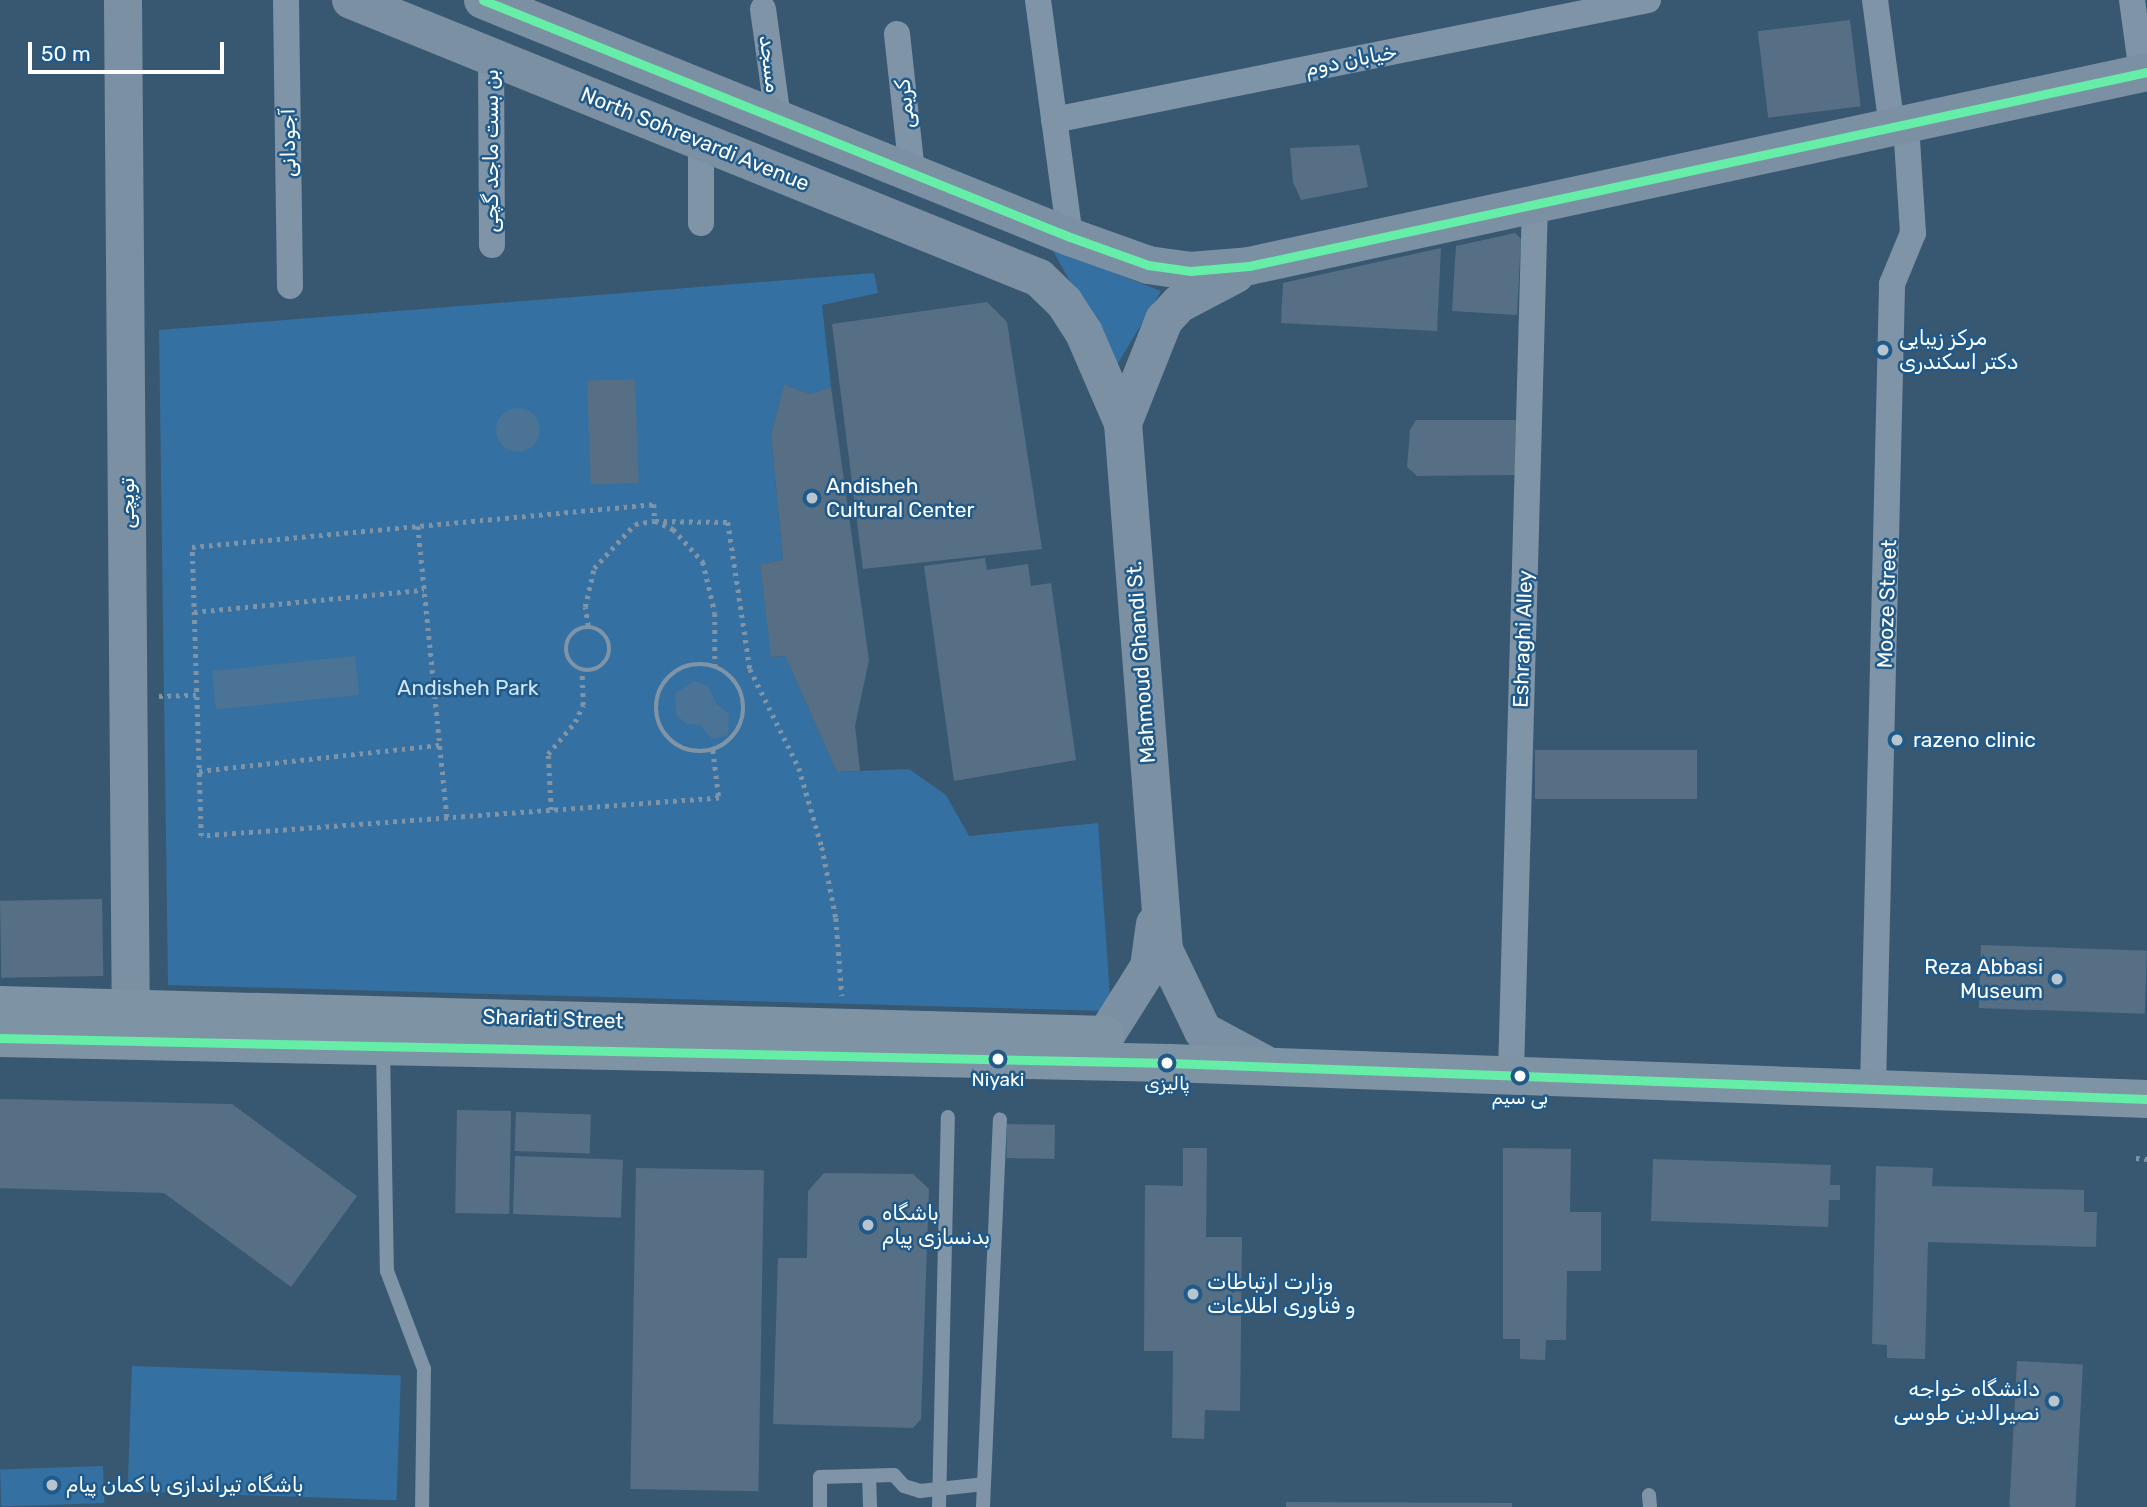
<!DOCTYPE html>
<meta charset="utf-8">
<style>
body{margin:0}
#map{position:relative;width:2147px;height:1507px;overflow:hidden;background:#385872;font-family:Rubik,Vazirmatn,sans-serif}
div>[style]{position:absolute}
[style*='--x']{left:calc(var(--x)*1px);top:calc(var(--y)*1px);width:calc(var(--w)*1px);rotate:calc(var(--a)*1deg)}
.green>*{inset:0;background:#3470a1;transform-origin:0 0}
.water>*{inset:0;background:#4b7395;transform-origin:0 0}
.round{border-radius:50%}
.building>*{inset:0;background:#566f84;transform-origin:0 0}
.path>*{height:4.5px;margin-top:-2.25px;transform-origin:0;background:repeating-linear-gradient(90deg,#7f94a7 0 3.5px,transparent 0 8.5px)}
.path>.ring{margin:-2.25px;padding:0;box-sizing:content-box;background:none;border:4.5px solid #7f94a7;border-radius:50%}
.service>*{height:14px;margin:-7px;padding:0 7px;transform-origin:7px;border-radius:7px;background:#7f94a7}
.minor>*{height:26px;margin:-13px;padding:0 13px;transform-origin:13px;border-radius:13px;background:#7f94a7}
.secondary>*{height:38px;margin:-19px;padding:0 19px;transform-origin:19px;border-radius:19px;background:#7b91a3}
.primary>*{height:38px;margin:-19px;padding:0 19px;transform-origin:19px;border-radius:19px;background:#7e94a5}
.bus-1>*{height:9px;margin:-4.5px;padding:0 4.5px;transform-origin:4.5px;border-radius:4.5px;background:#66eda8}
.dots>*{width:19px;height:19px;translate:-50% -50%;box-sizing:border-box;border:4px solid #205a8a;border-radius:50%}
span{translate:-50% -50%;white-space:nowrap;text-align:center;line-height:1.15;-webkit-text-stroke:5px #205a8a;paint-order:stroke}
.bus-label{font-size:19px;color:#fff}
.street-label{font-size:21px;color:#fff}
.poi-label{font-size:21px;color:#fff}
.left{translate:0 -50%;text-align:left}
.right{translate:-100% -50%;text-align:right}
.park-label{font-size:21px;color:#d1e7f8}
.scale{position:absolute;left:28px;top:42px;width:196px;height:32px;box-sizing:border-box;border:4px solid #fff;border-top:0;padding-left:9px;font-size:21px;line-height:24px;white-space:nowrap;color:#fff;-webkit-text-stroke:5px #205a8a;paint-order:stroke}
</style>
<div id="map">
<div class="green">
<i style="clip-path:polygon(1052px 249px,1161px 291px,1117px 365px)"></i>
<i style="clip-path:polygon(874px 273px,878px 293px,822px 305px,831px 387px,810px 394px,784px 386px,771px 435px,783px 560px,760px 564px,772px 657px,785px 656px,837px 772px,909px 769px,946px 795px,969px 836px,1098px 823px,1111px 1011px,168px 985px,159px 330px)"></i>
<i style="left:132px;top:1366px;width:269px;height:125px;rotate:2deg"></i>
<i style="left:103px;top:1466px;width:37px;height:103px;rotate:88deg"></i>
</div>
<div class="water">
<i class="round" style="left:496px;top:408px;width:44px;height:44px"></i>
<i style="left:355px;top:656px;width:39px;height:144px;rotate:84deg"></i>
<i style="clip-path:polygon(694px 681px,708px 686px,717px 705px,729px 714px,728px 735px,712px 739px,700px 725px,687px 724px,676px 715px,675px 693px)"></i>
</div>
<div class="building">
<i style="left:1850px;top:20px;width:87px;height:93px;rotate:83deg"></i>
<i style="clip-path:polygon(1359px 145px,1368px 187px,1301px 200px,1293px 182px,1290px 148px)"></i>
<i style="clip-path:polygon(1515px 233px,1521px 239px,1517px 315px,1452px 311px,1456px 246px)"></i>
<i style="clip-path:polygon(1441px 248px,1437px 331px,1281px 323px,1283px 283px)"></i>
<i style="clip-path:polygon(987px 302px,1007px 322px,1042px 549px,863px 569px,832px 324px)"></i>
<i style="left:635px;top:379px;width:104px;height:48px;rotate:88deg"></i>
<i style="clip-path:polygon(784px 385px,810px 394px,831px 387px,869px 660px,855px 726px,860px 771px,837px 772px,785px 656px,771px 657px,760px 564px,783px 560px,771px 435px)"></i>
<i style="clip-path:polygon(1416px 420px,1516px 420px,1515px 475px,1417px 476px,1407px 467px,1410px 430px)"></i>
<i style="clip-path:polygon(985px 558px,987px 570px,1028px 564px,1031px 586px,1051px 583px,1076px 760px,954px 781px,924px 566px)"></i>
<i style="left:1535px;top:750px;width:162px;height:49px"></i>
<i style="left:102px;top:899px;width:77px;height:102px;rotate:89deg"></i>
<i style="left:1981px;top:945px;width:166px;height:63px;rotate:2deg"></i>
<i style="clip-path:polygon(0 1099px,232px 1104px,357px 1196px,291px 1287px,164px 1193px,0 1188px)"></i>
<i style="left:457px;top:1110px;width:54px;height:103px;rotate:1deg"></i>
<i style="left:516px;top:1112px;width:75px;height:39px;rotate:2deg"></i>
<i style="left:1007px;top:1124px;width:48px;height:34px;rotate:1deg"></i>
<i style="clip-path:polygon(1183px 1148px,1207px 1148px,1206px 1237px,1242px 1237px,1240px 1411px,1205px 1410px,1204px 1439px,1172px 1438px,1173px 1351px,1144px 1351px,1145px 1185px,1183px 1186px)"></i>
<i style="clip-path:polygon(1503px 1148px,1571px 1149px,1570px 1212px,1601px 1212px,1601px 1271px,1567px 1271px,1566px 1340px,1546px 1340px,1545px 1360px,1520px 1359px,1520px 1339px,1503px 1339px)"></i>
<i style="left:515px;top:1156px;width:108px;height:58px;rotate:2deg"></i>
<i style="clip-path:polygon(1653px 1159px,1831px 1165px,1830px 1185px,1840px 1185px,1840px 1200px,1829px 1200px,1828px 1227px,1651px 1221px)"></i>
<i style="clip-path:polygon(1876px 1166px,1933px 1168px,1932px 1186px,2084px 1190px,2084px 1212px,2097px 1212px,2096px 1247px,1928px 1242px,1925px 1359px,1887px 1358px,1887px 1345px,1872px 1344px)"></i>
<i style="left:636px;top:1168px;width:128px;height:321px;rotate:1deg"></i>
<i style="clip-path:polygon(824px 1173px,913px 1174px,929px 1189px,921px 1419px,913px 1428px,773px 1424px,778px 1258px,807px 1258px,808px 1191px)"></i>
<i style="left:2017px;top:1361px;width:66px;height:146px;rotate:3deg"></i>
<i style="clip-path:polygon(1286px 1502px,1512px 1503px,1512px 1507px,1286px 1507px)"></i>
</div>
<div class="path">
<i style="--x:418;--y:526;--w:293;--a:84.3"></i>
<i style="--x:194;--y:612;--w:231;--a:-5.5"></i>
<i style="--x:588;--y:626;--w:19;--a:-99"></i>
<i style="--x:585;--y:607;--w:40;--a:-77"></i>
<i style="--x:594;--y:568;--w:60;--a:-47"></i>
<i style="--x:635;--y:524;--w:20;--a:-9"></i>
<i style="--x:655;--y:521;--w:20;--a:24"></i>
<i style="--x:673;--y:529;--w:45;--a:47.7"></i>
<i style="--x:703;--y:562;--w:52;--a:76.8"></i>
<i style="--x:715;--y:613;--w:52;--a:90"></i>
<i class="ring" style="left:566px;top:627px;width:39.5px;height:39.5px"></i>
<i class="ring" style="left:656px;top:664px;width:83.5px;height:83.5px"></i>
<i style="--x:159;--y:696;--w:37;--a:-2"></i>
<i style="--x:713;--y:750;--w:48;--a:82.9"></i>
<i style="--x:719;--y:798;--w:519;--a:175.8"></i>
<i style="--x:201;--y:836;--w:289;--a:-91.8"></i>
<i style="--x:192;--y:547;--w:464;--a:-5.3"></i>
<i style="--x:654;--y:504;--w:17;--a:87"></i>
<i style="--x:655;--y:521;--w:73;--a:0.8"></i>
<i style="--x:728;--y:522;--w:149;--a:81.5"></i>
<i style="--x:750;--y:669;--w:110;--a:63.7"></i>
<i style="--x:799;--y:768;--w:82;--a:73.8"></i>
<i style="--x:822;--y:847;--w:72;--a:78.8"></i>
<i style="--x:836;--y:918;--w:78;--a:85.6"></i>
<i style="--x:199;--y:771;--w:242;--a:-6.2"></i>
<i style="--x:551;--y:810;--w:56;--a:-93.1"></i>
<i style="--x:548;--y:754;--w:42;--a:-49.8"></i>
<i style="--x:575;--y:722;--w:19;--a:-65"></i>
<i style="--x:583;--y:705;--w:34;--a:-92"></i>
<i style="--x:2136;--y:1158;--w:11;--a:5"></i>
</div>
<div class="service">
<i style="--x:383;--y:1047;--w:224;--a:89"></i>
<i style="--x:387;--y:1271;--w:105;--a:69.3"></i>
<i style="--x:424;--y:1369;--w:138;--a:90.8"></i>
<i style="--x:869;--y:1476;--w:31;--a:88"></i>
<i style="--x:1649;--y:1495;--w:12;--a:85"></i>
<i style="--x:820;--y:1507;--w:30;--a:-90"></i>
<i style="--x:820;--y:1477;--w:74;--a:-1.5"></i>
<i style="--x:894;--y:1475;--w:15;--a:48"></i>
<i style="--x:904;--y:1486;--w:17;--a:17"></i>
<i style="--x:920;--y:1491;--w:64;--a:-6.2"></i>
<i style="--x:939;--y:1507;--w:390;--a:-88.7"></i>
<i style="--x:983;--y:1507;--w:388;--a:-87.5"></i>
</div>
<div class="minor">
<i style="--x:286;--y:0;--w:286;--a:89.2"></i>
<i style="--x:1038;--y:0;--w:239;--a:82.3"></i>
<i style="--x:1875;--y:0;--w:129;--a:82.4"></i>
<i style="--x:2132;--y:0;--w:74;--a:82.2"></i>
<i style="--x:763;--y:9;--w:111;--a:82.2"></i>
<i style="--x:897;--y:34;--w:140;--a:83.8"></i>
<i style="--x:491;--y:56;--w:189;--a:89.7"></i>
<i style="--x:1054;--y:120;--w:606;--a:-11.42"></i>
<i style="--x:701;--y:141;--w:82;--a:90"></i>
<i style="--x:1511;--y:1073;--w:869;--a:-88.42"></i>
<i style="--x:1873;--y:1087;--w:803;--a:-88.64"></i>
<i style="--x:1892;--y:284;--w:55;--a:-67.6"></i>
<i style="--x:1913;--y:233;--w:107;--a:-93.7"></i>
</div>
<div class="secondary">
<i style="--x:123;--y:0;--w:1040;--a:89.56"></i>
<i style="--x:351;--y:0;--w:742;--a:22"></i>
<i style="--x:1039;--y:278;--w:35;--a:44"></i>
<i style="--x:1064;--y:302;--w:37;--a:57"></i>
<i style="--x:1084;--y:333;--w:98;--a:66.6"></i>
<i style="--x:1123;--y:423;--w:529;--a:85.55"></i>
<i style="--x:1164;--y:950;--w:90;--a:64.3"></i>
<i style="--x:1203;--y:1031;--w:74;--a:28.3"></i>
<i style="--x:483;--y:0;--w:633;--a:21.99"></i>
<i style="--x:1070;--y:237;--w:83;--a:19.7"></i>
<i style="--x:1148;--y:265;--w:42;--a:8.1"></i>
<i style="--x:1190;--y:271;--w:59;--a:-4.8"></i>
<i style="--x:1249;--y:266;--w:919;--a:-12.19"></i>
<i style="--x:1123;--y:423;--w:111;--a:-68.3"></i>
<i style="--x:1164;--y:320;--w:22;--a:-47"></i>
<i style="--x:1179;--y:304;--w:64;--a:-27.8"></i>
<i style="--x:1106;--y:1035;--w:80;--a:-57.7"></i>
<i style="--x:1149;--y:967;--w:43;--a:-82.1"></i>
</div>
<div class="primary">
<i style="--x:0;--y:1005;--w:1106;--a:1.55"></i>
<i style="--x:0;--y:1038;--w:1170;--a:1.22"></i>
<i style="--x:1170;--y:1063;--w:978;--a:2.11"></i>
</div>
<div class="bus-1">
<i style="--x:483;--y:0;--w:633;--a:21.99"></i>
<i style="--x:1070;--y:237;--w:83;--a:19.7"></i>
<i style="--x:1148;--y:265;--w:42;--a:8.1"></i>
<i style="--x:1190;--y:271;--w:59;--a:-4.8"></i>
<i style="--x:1249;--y:266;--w:919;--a:-12.19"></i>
<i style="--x:0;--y:1038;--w:1170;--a:1.22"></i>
<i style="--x:1170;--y:1063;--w:978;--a:2.11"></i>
</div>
<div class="dots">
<i style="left:1883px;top:350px;background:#b9c5ce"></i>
<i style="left:812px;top:498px;background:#b9c5ce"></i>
<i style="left:1897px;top:740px;background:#b9c5ce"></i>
<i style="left:2057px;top:979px;background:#b9c5ce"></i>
<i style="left:998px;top:1059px;background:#fff"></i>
<i style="left:1167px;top:1063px;background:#fff"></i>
<i style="left:1520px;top:1076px;background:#fff"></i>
<i style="left:868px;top:1225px;background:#b9c5ce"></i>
<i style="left:1193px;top:1294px;background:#b9c5ce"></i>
<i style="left:2054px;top:1401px;background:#b9c5ce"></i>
<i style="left:52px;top:1485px;background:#b9c5ce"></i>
</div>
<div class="bus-label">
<span style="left:998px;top:1080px">Niyaki</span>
<span style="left:1167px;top:1084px">پالیزی</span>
<span style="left:1520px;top:1098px">بی سیم</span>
</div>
<div class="street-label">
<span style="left:1351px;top:60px;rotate:-11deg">خیابان دوم</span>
<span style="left:770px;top:64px;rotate:83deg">مسجد</span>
<span style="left:905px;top:104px;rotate:-96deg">کریمی</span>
<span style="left:695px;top:139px;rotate:22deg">North Sohrevardi Avenue</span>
<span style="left:288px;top:143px;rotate:-91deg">آجودانی</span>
<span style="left:491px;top:151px;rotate:-90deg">بن بست ماجد گچی</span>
<span style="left:127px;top:503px;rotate:-90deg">توپچی</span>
<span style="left:1887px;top:604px;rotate:-88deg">Mooze Street</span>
<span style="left:1523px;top:639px;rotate:-88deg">Eshraghi Alley</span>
<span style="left:1141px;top:662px;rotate:-94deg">Mahmoud Ghandi St.</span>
<span style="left:553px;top:1019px;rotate:2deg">Shariati Street</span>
</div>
<div class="poi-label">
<span class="left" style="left:1899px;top:350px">مرکز زیبایی<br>دکتر اسکندری</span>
<span class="left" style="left:826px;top:498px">Andisheh<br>Cultural Center</span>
<span class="left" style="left:1913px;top:740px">razeno clinic</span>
<span class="right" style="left:2043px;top:979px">Reza Abbasi<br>Museum</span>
<span class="left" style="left:882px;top:1225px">باشگاه<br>بدنسازی پیام</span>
<span class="left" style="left:1207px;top:1294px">وزارت ارتباطات<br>و فناوری اطلاعات</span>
<span class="right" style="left:2040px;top:1401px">دانشگاه خواجه<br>نصیرالدین طوسی</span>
<span class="left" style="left:66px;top:1485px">باشگاه تیراندازی با کمان پیام</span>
</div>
<div class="park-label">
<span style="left:468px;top:688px">Andisheh Park</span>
</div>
<div class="scale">50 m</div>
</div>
